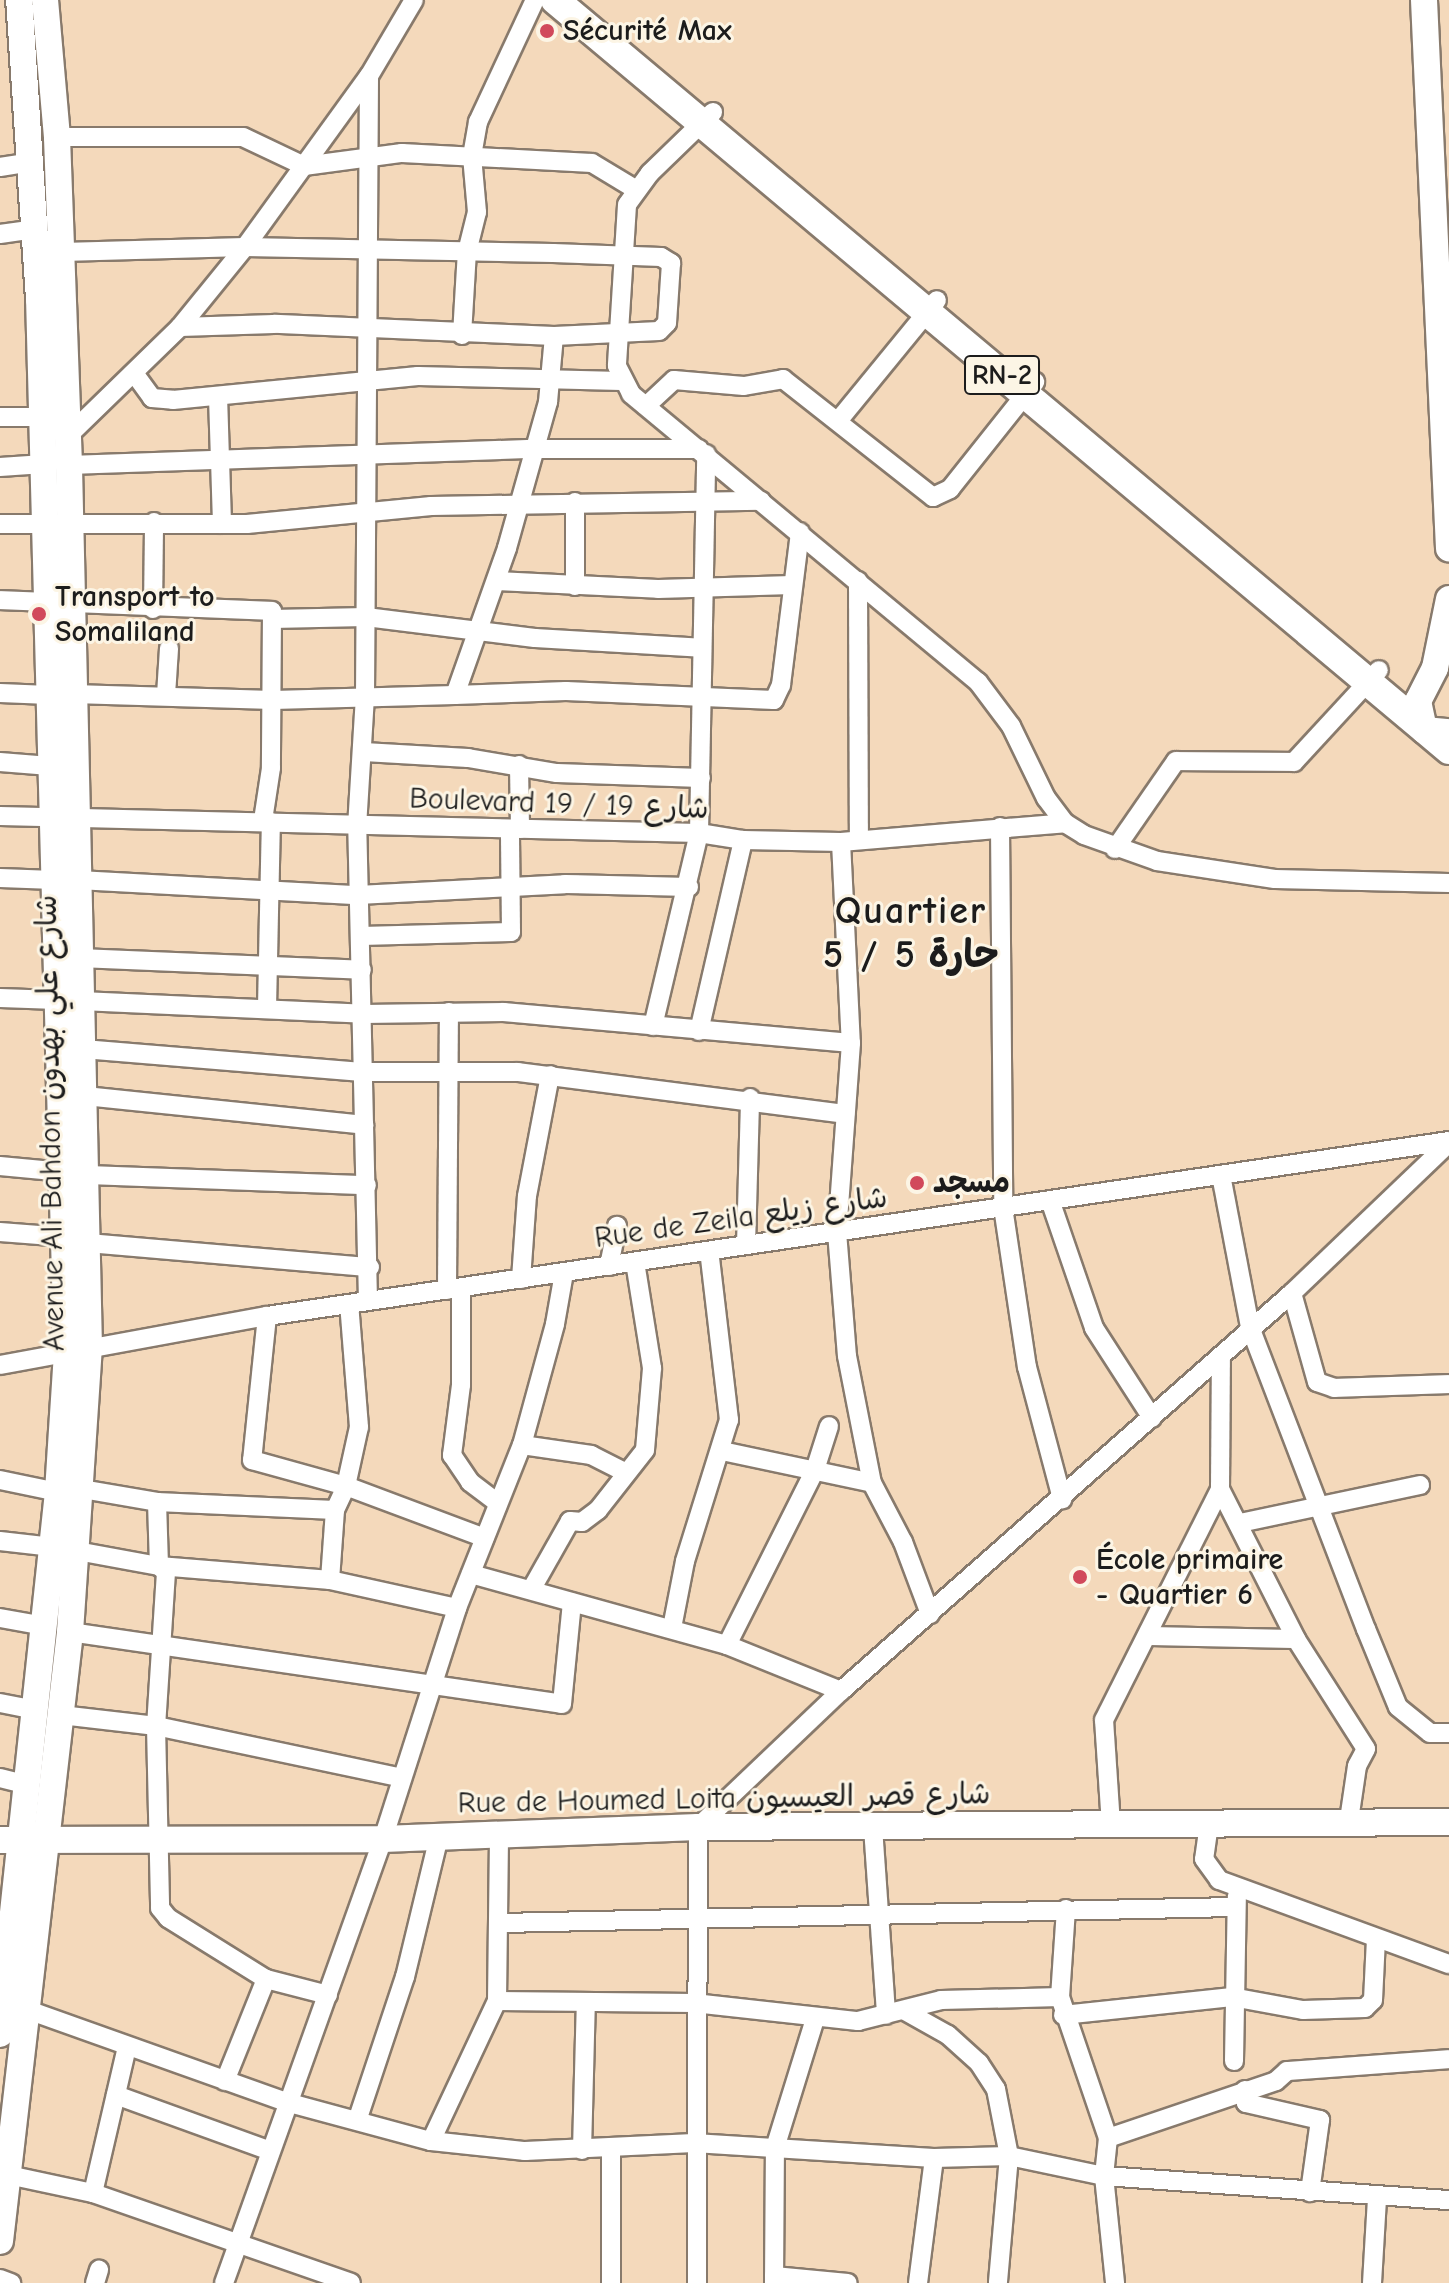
<!DOCTYPE html>
<meta charset="utf-8">
<style>
body{margin:0}
#map{position:relative;width:1449px;height:2283px;overflow:hidden;background:#f4d9bb;font-family:"Comic Neue","Playpen Sans Arabic",sans-serif}
div>[style]{position:absolute}
[style*='--x']{left:calc(var(--x)*1px);top:calc(var(--y)*1px);width:calc(var(--w)*1px);rotate:calc(var(--a)*1deg)}
.roads{filter:drop-shadow(2px 0 #887a6c) drop-shadow(-2px 0 #887a6c) drop-shadow(0 2px #887a6c) drop-shadow(0 -2px #887a6c)}
.street>*{height:18px;margin:-9px;padding:0 9px;transform-origin:9px;border-radius:9px;background:#fff}
.secondary>*{height:26px;margin:-13px;padding:0 13px;transform-origin:13px;border-radius:13px;background:#fff}
.primary>*{height:28px;margin:-14px;padding:0 14px;transform-origin:14px;border-radius:14px;background:#fff}
.dots>*{width:22px;height:22px;translate:-50% -50%;box-sizing:border-box;border:4px solid #fcf5e5;border-radius:50%}
span{translate:-50% -50%;white-space:nowrap;text-align:center;line-height:1.15;-webkit-text-stroke:6px #fcf5e5;paint-order:stroke}
.shield-label span{padding:2px 6px;background:#fcf5e5;border:2px solid;border-radius:6px;-webkit-text-stroke-width:0}
.shield-label{font-size:28px;color:#1c1c1c;font-weight:700}
.poi-label{font-size:30px;color:#1c1c1c;font-weight:700}
.left{translate:0 -50%;text-align:left}
.street-label{font-size:30px;color:#1c1c1c}
.district-label{font-size:38px;color:#1c1c1c;font-weight:700;letter-spacing:2px}
</style>
<div id="map">
<div class="roads">
<div class="street">
<i style="--x:713;--y:112;--w:88;--a:135.9"></i>
<i style="--x:650;--y:173;--w:39;--a:126"></i>
<i style="--x:627;--y:205;--w:161;--a:93.6"></i>
<i style="--x:617;--y:366;--w:31;--a:63"></i>
<i style="--x:631;--y:394;--w:451;--a:39.7"></i>
<i style="--x:978;--y:682;--w:55;--a:53.1"></i>
<i style="--x:1011;--y:726;--w:80;--a:64.1"></i>
<i style="--x:1046;--y:798;--w:31;--a:53"></i>
<i style="--x:1065;--y:823;--w:22;--a:32"></i>
<i style="--x:1084;--y:835;--w:77;--a:19.6"></i>
<i style="--x:1157;--y:861;--w:119;--a:8.7"></i>
<i style="--x:1275;--y:879;--w:174;--a:1.3"></i>
<i style="--x:57;--y:137;--w:186;--a:0"></i>
<i style="--x:243;--y:137;--w:68;--a:25.4"></i>
<i style="--x:304;--y:166;--w:99;--a:-7.6"></i>
<i style="--x:402;--y:153;--w:190;--a:3"></i>
<i style="--x:592;--y:163;--w:50;--a:31.2"></i>
<i style="--x:0;--y:167;--w:30;--a:-9"></i>
<i style="--x:0;--y:234;--w:35;--a:-8"></i>
<i style="--x:62;--y:252;--w:183;--a:-1.6"></i>
<i style="--x:245;--y:247;--w:308;--a:1.1"></i>
<i style="--x:553;--y:253;--w:108;--a:2.1"></i>
<i style="--x:661;--y:257;--w:12;--a:31"></i>
<i style="--x:671;--y:263;--w:60;--a:93.8"></i>
<i style="--x:667;--y:323;--w:11;--a:135"></i>
<i style="--x:659;--y:331;--w:105;--a:177.3"></i>
<i style="--x:554;--y:336;--w:280;--a:-177.5"></i>
<i style="--x:274;--y:324;--w:94;--a:178.2"></i>
<i style="--x:462;--y:335;--w:83;--a:-86.6"></i>
<i style="--x:467;--y:252;--w:41;--a:-76"></i>
<i style="--x:477;--y:212;--w:56;--a:-95.1"></i>
<i style="--x:472;--y:156;--w:35;--a:-80"></i>
<i style="--x:478;--y:122;--w:135;--a:-65"></i>
<i style="--x:134;--y:373;--w:31;--a:54"></i>
<i style="--x:152;--y:398;--w:21;--a:5"></i>
<i style="--x:173;--y:400;--w:246;--a:-5.6"></i>
<i style="--x:418;--y:376;--w:203;--a:1.4"></i>
<i style="--x:218;--y:396;--w:128;--a:88.2"></i>
<i style="--x:646;--y:406;--w:38;--a:-43"></i>
<i style="--x:674;--y:380;--w:70;--a:4.9"></i>
<i style="--x:744;--y:386;--w:40;--a:-10"></i>
<i style="--x:783;--y:379;--w:191;--a:38.2"></i>
<i style="--x:933;--y:497;--w:19;--a:-25"></i>
<i style="--x:950;--y:489;--w:137;--a:-51.5"></i>
<i style="--x:0;--y:417;--w:42;--a:0"></i>
<i style="--x:838;--y:421;--w:156;--a:-50.7"></i>
<i style="--x:68;--y:436;--w:156;--a:-44.2"></i>
<i style="--x:180;--y:327;--w:103;--a:-50.9"></i>
<i style="--x:245;--y:247;--w:211;--a:-54.1"></i>
<i style="--x:369;--y:76;--w:88;--a:-59.4"></i>
<i style="--x:69;--y:465;--w:465;--a:-2"></i>
<i style="--x:534;--y:449;--w:165;--a:0"></i>
<i style="--x:0;--y:467;--w:44;--a:-3.9"></i>
<i style="--x:0;--y:524;--w:247;--a:0"></i>
<i style="--x:247;--y:524;--w:185;--a:-5.6"></i>
<i style="--x:431;--y:506;--w:330;--a:-0.9"></i>
<i style="--x:497;--y:581;--w:161;--a:2.8"></i>
<i style="--x:658;--y:589;--w:134;--a:-1.7"></i>
<i style="--x:858;--y:581;--w:259;--a:89.8"></i>
<i style="--x:575;--y:586;--w:84;--a:-90"></i>
<i style="--x:0;--y:600;--w:272;--a:2.3"></i>
<i style="--x:272;--y:611;--w:157;--a:90.4"></i>
<i style="--x:271;--y:768;--w:53;--a:98.7"></i>
<i style="--x:153;--y:609;--w:87;--a:-89.3"></i>
<i style="--x:272;--y:619;--w:94;--a:-1.2"></i>
<i style="--x:366;--y:617;--w:170;--a:7.1"></i>
<i style="--x:535;--y:638;--w:166;--a:3.4"></i>
<i style="--x:0;--y:693;--w:49;--a:2.3"></i>
<i style="--x:73;--y:694;--w:200;--a:1.7"></i>
<i style="--x:273;--y:700;--w:182;--a:-1.6"></i>
<i style="--x:455;--y:695;--w:156;--a:-70.5"></i>
<i style="--x:507;--y:548;--w:152;--a:-74.3"></i>
<i style="--x:548;--y:402;--w:66;--a:-84.8"></i>
<i style="--x:166;--y:695;--w:47;--a:-86.3"></i>
<i style="--x:455;--y:695;--w:111;--a:-2.1"></i>
<i style="--x:566;--y:691;--w:208;--a:2.5"></i>
<i style="--x:774;--y:700;--w:17;--a:-65"></i>
<i style="--x:781;--y:685;--w:154;--a:-82.9"></i>
<i style="--x:364;--y:752;--w:104;--a:3.3"></i>
<i style="--x:468;--y:758;--w:90;--a:9.6"></i>
<i style="--x:557;--y:773;--w:144;--a:2"></i>
<i style="--x:0;--y:762;--w:50;--a:4.6"></i>
<i style="--x:519;--y:765;--w:64;--a:89.1"></i>
<i style="--x:0;--y:816;--w:699;--a:1.39"></i>
<i style="--x:699;--y:833;--w:45;--a:9"></i>
<i style="--x:743;--y:840;--w:98;--a:1.2"></i>
<i style="--x:841;--y:842;--w:225;--a:-4.8"></i>
<i style="--x:1000;--y:827;--w:380;--a:89.5"></i>
<i style="--x:1003;--y:1207;--w:162;--a:81.5"></i>
<i style="--x:1027;--y:1367;--w:137;--a:75.1"></i>
<i style="--x:841;--y:842;--w:201;--a:87.2"></i>
<i style="--x:851;--y:1043;--w:190;--a:94.2"></i>
<i style="--x:837;--y:1232;--w:124;--a:85.4"></i>
<i style="--x:847;--y:1356;--w:129;--a:78.9"></i>
<i style="--x:872;--y:1483;--w:67;--a:62.3"></i>
<i style="--x:903;--y:1542;--w:77;--a:69.4"></i>
<i style="--x:1115;--y:849;--w:107;--a:-55.3"></i>
<i style="--x:1176;--y:761;--w:118;--a:0.5"></i>
<i style="--x:1294;--y:762;--w:125;--a:-47.3"></i>
<i style="--x:0;--y:878;--w:54;--a:2.1"></i>
<i style="--x:78;--y:880;--w:280;--a:3.1"></i>
<i style="--x:358;--y:895;--w:207;--a:-3"></i>
<i style="--x:565;--y:884;--w:124;--a:1.4"></i>
<i style="--x:361;--y:936;--w:150;--a:-1.5"></i>
<i style="--x:511;--y:932;--w:103;--a:-90.6"></i>
<i style="--x:79;--y:958;--w:283;--a:2.4"></i>
<i style="--x:0;--y:998;--w:57;--a:2"></i>
<i style="--x:81;--y:1001;--w:283;--a:2.6"></i>
<i style="--x:364;--y:1014;--w:140;--a:-0.8"></i>
<i style="--x:504;--y:1012;--w:348;--a:5.1"></i>
<i style="--x:267;--y:1008;--w:186;--a:-88.8"></i>
<i style="--x:653;--y:1026;--w:198;--a:-76.6"></i>
<i style="--x:699;--y:833;--w:379;--a:-88.9"></i>
<i style="--x:699;--y:1031;--w:196;--a:-77"></i>
<i style="--x:83;--y:1049;--w:283;--a:4.7"></i>
<i style="--x:365;--y:1072;--w:153;--a:0"></i>
<i style="--x:518;--y:1072;--w:330;--a:7.3"></i>
<i style="--x:85;--y:1096;--w:281;--a:5.9"></i>
<i style="--x:0;--y:1166;--w:64;--a:5.4"></i>
<i style="--x:88;--y:1175;--w:279;--a:2.1"></i>
<i style="--x:1221;--y:1175;--w:155;--a:79.2"></i>
<i style="--x:1250;--y:1327;--w:324;--a:69"></i>
<i style="--x:1366;--y:1629;--w:84;--a:67.7"></i>
<i style="--x:1398;--y:1707;--w:41;--a:39.1"></i>
<i style="--x:1430;--y:1733;--w:19;--a:0"></i>
<i style="--x:1050;--y:1200;--w:135;--a:71"></i>
<i style="--x:1094;--y:1328;--w:107;--a:57.2"></i>
<i style="--x:0;--y:1232;--w:65;--a:4.4"></i>
<i style="--x:88;--y:1243;--w:283;--a:4.9"></i>
<i style="--x:746;--y:1245;--w:147;--a:-88.4"></i>
<i style="--x:609;--y:1266;--w:41;--a:-78.7"></i>
<i style="--x:521;--y:1279;--w:83;--a:-85.9"></i>
<i style="--x:527;--y:1196;--w:123;--a:-79.2"></i>
<i style="--x:461;--y:1288;--w:97;--a:90"></i>
<i style="--x:461;--y:1385;--w:71;--a:97.3"></i>
<i style="--x:452;--y:1455;--w:32;--a:56"></i>
<i style="--x:470;--y:1482;--w:35;--a:37"></i>
<i style="--x:447;--y:1290;--w:278;--a:-89.6"></i>
<i style="--x:1292;--y:1293;--w:92;--a:74.3"></i>
<i style="--x:1317;--y:1382;--w:18;--a:19"></i>
<i style="--x:1334;--y:1388;--w:115;--a:-2"></i>
<i style="--x:368;--y:1301;--w:474;--a:-91.3"></i>
<i style="--x:357;--y:827;--w:130;--a:-86.5"></i>
<i style="--x:365;--y:697;--w:621;--a:-89.63"></i>
<i style="--x:267;--y:1316;--w:145;--a:95.9"></i>
<i style="--x:252;--y:1460;--w:98;--a:15.5"></i>
<i style="--x:346;--y:1486;--w:60;--a:-77.6"></i>
<i style="--x:359;--y:1427;--w:123;--a:-94.6"></i>
<i style="--x:0;--y:1365;--w:271;--a:-10.4"></i>
<i style="--x:267;--y:1316;--w:1195;--a:-8.42"></i>
<i style="--x:522;--y:1445;--w:70;--a:8.2"></i>
<i style="--x:591;--y:1455;--w:36;--a:27"></i>
<i style="--x:722;--y:1451;--w:153;--a:12"></i>
<i style="--x:0;--y:1480;--w:59;--a:11.7"></i>
<i style="--x:82;--y:1489;--w:76;--a:9.8"></i>
<i style="--x:157;--y:1502;--w:178;--a:2.6"></i>
<i style="--x:335;--y:1510;--w:26;--a:-65"></i>
<i style="--x:346;--y:1486;--w:148;--a:20.5"></i>
<i style="--x:1220;--y:1489;--w:168;--a:63.1"></i>
<i style="--x:1296;--y:1639;--w:130;--a:57.5"></i>
<i style="--x:1366;--y:1749;--w:19;--a:118"></i>
<i style="--x:1357;--y:1766;--w:55;--a:98.4"></i>
<i style="--x:157;--y:1502;--w:64;--a:88.2"></i>
<i style="--x:159;--y:1566;--w:9;--a:41"></i>
<i style="--x:166;--y:1572;--w:154;--a:93.7"></i>
<i style="--x:156;--y:1726;--w:182;--a:88.7"></i>
<i style="--x:160;--y:1908;--w:13;--a:51"></i>
<i style="--x:168;--y:1918;--w:115;--a:31.9"></i>
<i style="--x:266;--y:1979;--w:64;--a:14.5"></i>
<i style="--x:1240;--y:1523;--w:184;--a:-11.9"></i>
<i style="--x:0;--y:1541;--w:53;--a:6.5"></i>
<i style="--x:77;--y:1551;--w:83;--a:10.4"></i>
<i style="--x:159;--y:1566;--w:172;--a:4.7"></i>
<i style="--x:330;--y:1580;--w:130;--a:12.4"></i>
<i style="--x:471;--y:1574;--w:266;--a:15.5"></i>
<i style="--x:727;--y:1645;--w:123;--a:22"></i>
<i style="--x:330;--y:1580;--w:70;--a:-85.9"></i>
<i style="--x:531;--y:1590;--w:79;--a:-60.5"></i>
<i style="--x:570;--y:1521;--w:12;--a:5"></i>
<i style="--x:582;--y:1522;--w:20;--a:-37"></i>
<i style="--x:598;--y:1510;--w:76;--a:-51.9"></i>
<i style="--x:645;--y:1450;--w:82;--a:-85.1"></i>
<i style="--x:652;--y:1368;--w:107;--a:-99.1"></i>
<i style="--x:0;--y:1618;--w:46;--a:10.1"></i>
<i style="--x:672;--y:1628;--w:68;--a:-79"></i>
<i style="--x:685;--y:1561;--w:148;--a:-72.7"></i>
<i style="--x:729;--y:1420;--w:170;--a:-96.7"></i>
<i style="--x:70;--y:1632;--w:497;--a:8.3"></i>
<i style="--x:562;--y:1704;--w:102;--a:-84.4"></i>
<i style="--x:1147;--y:1636;--w:149;--a:1.2"></i>
<i style="--x:727;--y:1645;--w:196;--a:-63.3"></i>
<i style="--x:815;--y:1470;--w:46;--a:-72.3"></i>
<i style="--x:0;--y:1703;--w:37;--a:11"></i>
<i style="--x:61;--y:1715;--w:96;--a:6.6"></i>
<i style="--x:156;--y:1726;--w:248;--a:11.9"></i>
<i style="--x:0;--y:1778;--w:30;--a:14"></i>
<i style="--x:1209;--y:1824;--w:35;--a:98"></i>
<i style="--x:1204;--y:1859;--w:26;--a:54"></i>
<i style="--x:1219;--y:1880;--w:245;--a:20.1"></i>
<i style="--x:1111;--y:1825;--w:105;--a:-93.8"></i>
<i style="--x:1104;--y:1720;--w:258;--a:-63.3"></i>
<i style="--x:1220;--y:1489;--w:132;--a:-89.6"></i>
<i style="--x:873;--y:1827;--w:188;--a:86"></i>
<i style="--x:1066;--y:1909;--w:88;--a:93.9"></i>
<i style="--x:1060;--y:1997;--w:149;--a:71.2"></i>
<i style="--x:1108;--y:2138;--w:38;--a:96"></i>
<i style="--x:1104;--y:2176;--w:108;--a:84.1"></i>
<i style="--x:501;--y:1923;--w:735;--a:-1.25"></i>
<i style="--x:497;--y:2001;--w:197;--a:0.6"></i>
<i style="--x:694;--y:2003;--w:165;--a:6.3"></i>
<i style="--x:858;--y:2021;--w:86;--a:-14.2"></i>
<i style="--x:941;--y:2000;--w:119;--a:-1.4"></i>
<i style="--x:28;--y:2010;--w:274;--a:19.6"></i>
<i style="--x:286;--y:2102;--w:150;--a:15.1"></i>
<i style="--x:431;--y:2141;--w:95;--a:6.1"></i>
<i style="--x:525;--y:2151;--w:169;--a:-2.7"></i>
<i style="--x:694;--y:2143;--w:240;--a:3.6"></i>
<i style="--x:934;--y:2158;--w:75;--a:-1.5"></i>
<i style="--x:1009;--y:2156;--w:97;--a:11.9"></i>
<i style="--x:1104;--y:2176;--w:346;--a:4"></i>
<i style="--x:905;--y:2011;--w:49;--a:29.2"></i>
<i style="--x:948;--y:2035;--w:42;--a:42.1"></i>
<i style="--x:979;--y:2063;--w:31;--a:57"></i>
<i style="--x:996;--y:2089;--w:68;--a:79"></i>
<i style="--x:1009;--y:2156;--w:127;--a:95"></i>
<i style="--x:1063;--y:2015;--w:170;--a:-6.1"></i>
<i style="--x:1232;--y:1997;--w:72;--a:10.4"></i>
<i style="--x:1303;--y:2010;--w:62;--a:-1.8"></i>
<i style="--x:1365;--y:2008;--w:11;--a:-45"></i>
<i style="--x:1373;--y:2000;--w:61;--a:-87.2"></i>
<i style="--x:1234;--y:2061;--w:165;--a:-89"></i>
<i style="--x:225;--y:2081;--w:110;--a:-68.1"></i>
<i style="--x:1245;--y:2090;--w:13;--a:86"></i>
<i style="--x:1246;--y:2103;--w:76;--a:12.9"></i>
<i style="--x:1320;--y:2120;--w:73;--a:97.9"></i>
<i style="--x:116;--y:2095;--w:162;--a:19.9"></i>
<i style="--x:358;--y:2118;--w:149;--a:-71.6"></i>
<i style="--x:405;--y:1977;--w:145;--a:-76.4"></i>
<i style="--x:1108;--y:2138;--w:177;--a:-18.7"></i>
<i style="--x:1276;--y:2081;--w:15;--a:-42"></i>
<i style="--x:1287;--y:2071;--w:162;--a:-4.2"></i>
<i style="--x:431;--y:2141;--w:155;--a:-64.8"></i>
<i style="--x:497;--y:2001;--w:167;--a:-89.3"></i>
<i style="--x:611;--y:2148;--w:135;--a:90"></i>
<i style="--x:582;--y:2150;--w:148;--a:-88.5"></i>
<i style="--x:8;--y:2175;--w:87;--a:12"></i>
<i style="--x:93;--y:2193;--w:273;--a:19.2"></i>
<i style="--x:93;--y:2193;--w:150;--a:-76.9"></i>
<i style="--x:774;--y:2276;--w:74;--a:5.4"></i>
<i style="--x:0;--y:2279;--w:12;--a:20"></i>
<i style="--x:95;--y:2283;--w:14;--a:-73"></i>
<i style="--x:224;--y:2283;--w:472;--a:-70.3"></i>
<i style="--x:383;--y:1839;--w:243;--a:-72.2"></i>
<i style="--x:457;--y:1608;--w:175;--a:-68.3"></i>
<i style="--x:522;--y:1445;--w:125;--a:-74.7"></i>
<i style="--x:555;--y:1324;--w:52;--a:-80"></i>
<i style="--x:697;--y:2283;--w:456;--a:-89.9"></i>
<i style="--x:698;--y:1827;--w:197;--a:-43.6"></i>
<i style="--x:841;--y:1691;--w:602;--a:-41.43"></i>
<i style="--x:1292;--y:1293;--w:217;--a:-43.7"></i>
<i style="--x:774;--y:2283;--w:135;--a:-89.6"></i>
<i style="--x:775;--y:2148;--w:135;--a:-72.8"></i>
<i style="--x:918;--y:2283;--w:126;--a:-82.7"></i>
<i style="--x:1372;--y:2283;--w:85;--a:-86.6"></i>
</div>
<div class="secondary">
<i style="--x:1424;--y:0;--w:549;--a:87.39"></i>
<i style="--x:1449;--y:599;--w:70;--a:101.5"></i>
<i style="--x:1435;--y:668;--w:37;--a:117"></i>
<i style="--x:1418;--y:701;--w:30;--a:78"></i>
<i style="--x:1424;--y:730;--w:25;--a:5"></i>
<i style="--x:0;--y:1840;--w:383;--a:-0.1"></i>
<i style="--x:383;--y:1839;--w:315;--a:-2.2"></i>
<i style="--x:698;--y:1827;--w:751;--a:-0.38"></i>
<i style="--x:0;--y:2034;--w:545;--a:-83.89"></i>
<i style="--x:58;--y:1492;--w:140;--a:-86.3"></i>
<i style="--x:67;--y:1352;--w:1053;--a:-91.52"></i>
<i style="--x:39;--y:299;--w:300;--a:-93.8"></i>
<i style="--x:0;--y:2241;--w:613;--a:-83.44"></i>
<i style="--x:70;--y:1632;--w:285;--a:-86.2"></i>
<i style="--x:89;--y:1348;--w:883;--a:-91.3"></i>
<i style="--x:69;--y:465;--w:328;--a:-92.1"></i>
<i style="--x:57;--y:137;--w:138;--a:-95"></i>
</div>
<div class="primary">
<i style="--x:555;--y:0;--w:1167;--a:39.99"></i>
</div>
</div>
<div class="dots">
<i style="left:547px;top:31px;background:#d1495b"></i>
<i style="left:39px;top:614px;background:#d1495b"></i>
<i style="left:917px;top:1183px;background:#d1495b"></i>
<i style="left:1080px;top:1577px;background:#d1495b"></i>
</div>
<div class="shield-label">
<span style="left:1002px;top:375px">RN-2</span>
</div>
<div class="poi-label">
<span class="left" style="left:563px;top:31px">Sécurité Max</span>
<span class="left" style="left:55px;top:614px">Transport to<br>Somaliland</span>
<span class="left" style="left:933px;top:1183px">مسجد</span>
<span class="left" style="left:1096px;top:1577px">École primaire<br>- Quartier 6</span>
</div>
<div class="street-label">
<span style="left:559px;top:804px;rotate:2deg">Boulevard 19 / شارع 19</span>
<span style="left:51px;top:1123px;rotate:-91deg">Avenue Ali Bahdon شارع علي بهدون</span>
<span style="left:741px;top:1218px;rotate:-8deg">Rue de Zeila شارع زيلع</span>
<span style="left:724px;top:1799px;rotate:-1deg">Rue de Houmed Loita شارع قصر العيسيون</span>
</div>
<div class="district-label">
<span style="left:911px;top:934px">Quartier<br>5 / حارة 5</span>
</div>
</div>
